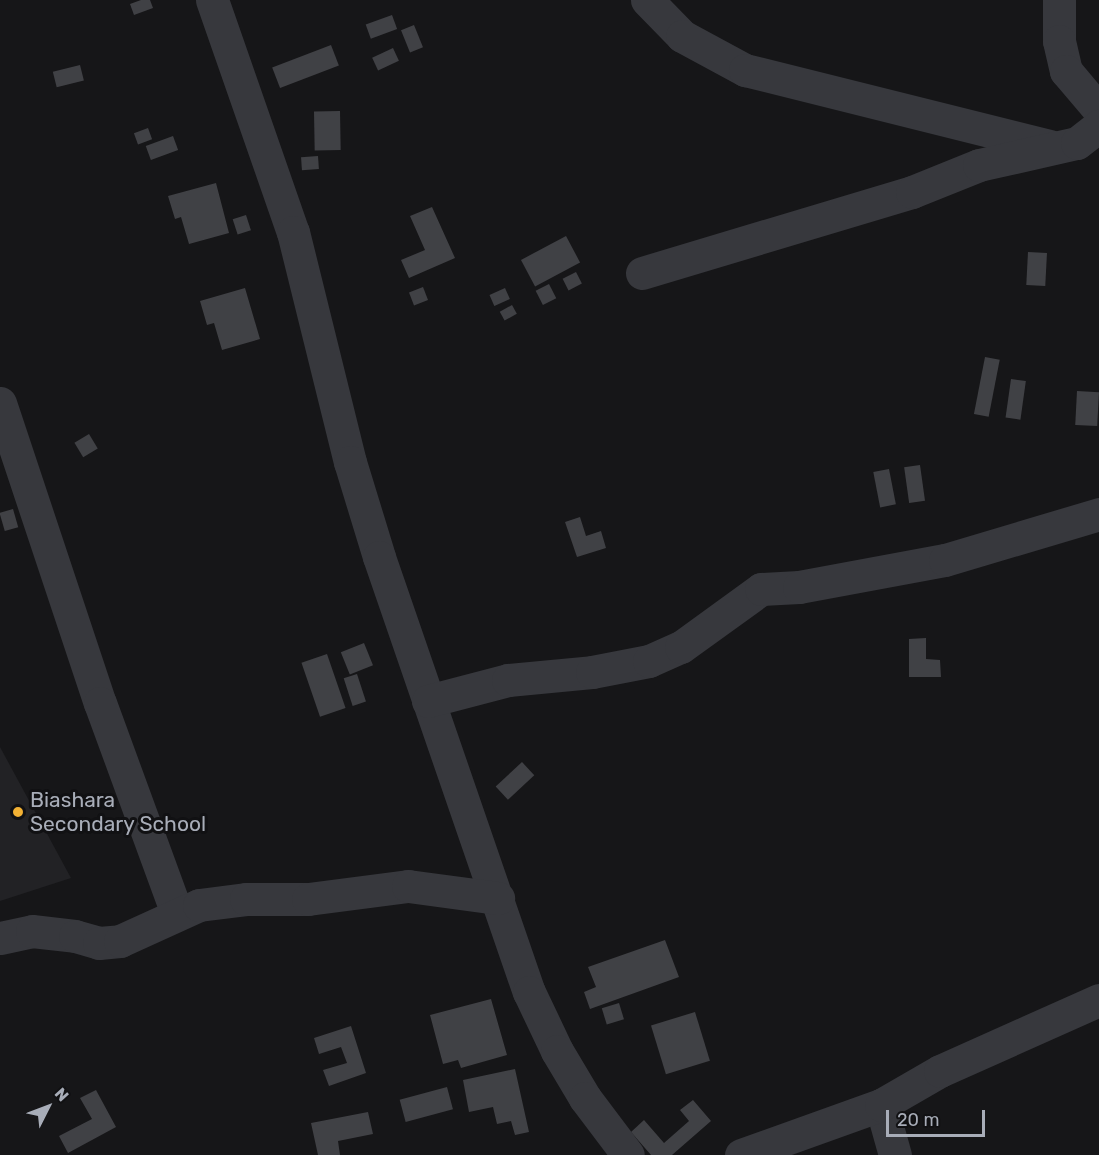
<!DOCTYPE html>
<style>
body{margin:0}
#map{position:relative;width:1099px;height:1155px;overflow:hidden;background:#161618;font-family:Rubik,sans-serif}
div>[style]{position:absolute}
[style*='--x']{left:calc(var(--x)*1px);top:calc(var(--y)*1px);width:calc(var(--w)*1px);rotate:calc(var(--a)*1deg)}
.built>*{inset:0;background:#222225}
.building>*{inset:0;background:#404145;transform-origin:0 0}
.minor>*{height:33px;margin:-16.5px;padding:0 16.5px;transform-origin:16.5px;border-radius:16.5px;background:#37383d}
.dots>*{width:16px;height:16px;translate:-50% -50%;box-sizing:border-box;border:3px solid #111113;border-radius:50%}
span{translate:-50% -50%;white-space:nowrap;text-align:center;line-height:1.15;-webkit-text-stroke:6px #111113;paint-order:stroke}
.poi-label{font-size:21px;color:#a8adb8}
.left{translate:0 -50%;text-align:left}
.north{position:absolute;left:18px;top:1077px;width:60px;height:60px;-webkit-text-stroke:4px #111113;paint-order:stroke;rotate:48deg;font-size:16px;font-weight:700;line-height:24px;text-align:center;color:#a8adb8}
.north::after{content:'';display:block;margin:auto;width:21px;height:27px;background:#a8adb8;clip-path:polygon(50% 0,100% 100%,50% 72%,0 100%)}
.scale{position:absolute;left:886px;top:1110px;width:99px;height:27px;box-sizing:border-box;border:3px solid #a8adb8;border-top:0;padding-left:8px;font-size:18px;line-height:21px;white-space:nowrap;color:#a8adb8;-webkit-text-stroke:4px #111113;paint-order:stroke}
</style>
<div id="map">
<div class="built">
<i style="clip-path:polygon(0 747px,71px 878px,0 901px)"></i>
</div>
<div class="building">
<i style="clip-path:polygon(141px 0,150px 0,153px 8px,134px 15px,130px 4px)"></i>
<i style="left:392px;top:15px;width:15px;height:28px;rotate:70deg"></i>
<i style="left:414px;top:25px;width:24px;height:14px;rotate:68deg"></i>
<i style="left:331px;top:45px;width:22px;height:63px;rotate:69deg"></i>
<i style="left:393px;top:48px;width:14px;height:23px;rotate:65deg"></i>
<i style="left:80px;top:65px;width:16px;height:28px;rotate:76deg"></i>
<i style="left:340px;top:111px;width:39px;height:26px;rotate:89deg"></i>
<i style="left:148px;top:128px;width:12px;height:15px;rotate:70deg"></i>
<i style="left:173px;top:136px;width:15px;height:29px;rotate:70deg"></i>
<i style="left:318px;top:156px;width:13px;height:17px;rotate:86deg"></i>
<i style="clip-path:polygon(216px 183px,229px 233px,189px 244px,181px 217px,175px 219px,168px 196px)"></i>
<i style="clip-path:polygon(432px 207px,455px 258px,409px 278px,401px 260px,425px 250px,410px 216px)"></i>
<i style="left:246px;top:215px;width:16px;height:14px;rotate:72deg"></i>
<i style="left:566px;top:236px;width:30px;height:51px;rotate:62deg"></i>
<i style="left:1028px;top:252px;width:19px;height:33px;rotate:3deg"></i>
<i style="left:576px;top:272px;width:13px;height:15px;rotate:63deg"></i>
<i style="left:549px;top:284px;width:16px;height:15px;rotate:63deg"></i>
<i style="left:423px;top:287px;width:14px;height:15px;rotate:69deg"></i>
<i style="clip-path:polygon(245px 288px,260px 339px,222px 350px,214px 323px,207px 325px,200px 301px)"></i>
<i style="left:505px;top:288px;width:12px;height:17px;rotate:66deg"></i>
<i style="left:512px;top:305px;width:10px;height:14px;rotate:61deg"></i>
<i style="left:985px;top:357px;width:15px;height:58px;rotate:11deg"></i>
<i style="left:1011px;top:379px;width:15px;height:39px;rotate:8deg"></i>
<i style="left:1077px;top:391px;width:22px;height:34px;rotate:3deg"></i>
<i style="left:89px;top:434px;width:17px;height:17px;rotate:59deg"></i>
<i style="left:920px;top:465px;width:36px;height:16px;rotate:82deg"></i>
<i style="left:889px;top:469px;width:36px;height:16px;rotate:79deg"></i>
<i style="left:13px;top:509px;width:19px;height:14px;rotate:74deg"></i>
<i style="clip-path:polygon(580px 517px,586px 536px,601px 531px,606px 548px,577px 557px,565px 522px)"></i>
<i style="clip-path:polygon(926px 638px,926px 659px,940px 660px,941px 677px,909px 677px,909px 639px)"></i>
<i style="left:364px;top:643px;width:24px;height:25px;rotate:68deg"></i>
<i style="left:327px;top:654px;width:57px;height:27px;rotate:71deg"></i>
<i style="left:357px;top:674px;width:29px;height:14px;rotate:72deg"></i>
<i style="left:522px;top:762px;width:18px;height:36px;rotate:47deg"></i>
<i style="clip-path:polygon(665px 940px,679px 977px,590px 1009px,584px 992px,596px 987px,588px 967px)"></i>
<i style="clip-path:polygon(491px 999px,507px 1055px,461px 1068px,458px 1060px,443px 1064px,430px 1015px)"></i>
<i style="left:619px;top:1003px;width:17px;height:18px;rotate:73deg"></i>
<i style="left:695px;top:1012px;width:51px;height:46px;rotate:73deg"></i>
<i style="clip-path:polygon(351px 1026px,366px 1073px,329px 1086px,323px 1070px,347px 1063px,341px 1047px,319px 1054px,314px 1038px)"></i>
<i style="clip-path:polygon(515px 1069px,529px 1132px,515px 1135px,511px 1121px,497px 1124px,493px 1107px,469px 1112px,463px 1080px)"></i>
<i style="left:447px;top:1087px;width:23px;height:49px;rotate:75deg"></i>
<i style="clip-path:polygon(96px 1090px,116px 1127px,68px 1153px,59px 1136px,92px 1119px,80px 1098px)"></i>
<i style="clip-path:polygon(693px 1100px,711px 1121px,672px 1155px,651px 1155px,631px 1132px,644px 1120px,664px 1143px,689px 1121px,680px 1110px)"></i>
<i style="clip-path:polygon(368px 1112px,373px 1134px,338px 1141px,340px 1155px,318px 1155px,311px 1123px)"></i>
</div>
<div class="minor">
<i style="--x:212;--y:0;--w:246;--a:70.8"></i>
<i style="--x:293;--y:232;--w:237;--a:76.1"></i>
<i style="--x:350;--y:462;--w:99;--a:73"></i>
<i style="--x:379;--y:557;--w:460;--a:71"></i>
<i style="--x:529;--y:992;--w:65;--a:64.6"></i>
<i style="--x:557;--y:1051;--w:55;--a:59.2"></i>
<i style="--x:585;--y:1098;--w:71;--a:53"></i>
<i style="--x:647;--y:0;--w:50;--a:45.8"></i>
<i style="--x:682;--y:36;--w:72;--a:28.4"></i>
<i style="--x:745;--y:70;--w:314;--a:14"></i>
<i style="--x:1059;--y:0;--w:41;--a:90"></i>
<i style="--x:1059;--y:41;--w:31;--a:77"></i>
<i style="--x:1066;--y:71;--w:51;--a:49.8"></i>
<i style="--x:642;--y:273;--w:282;--a:-16.7"></i>
<i style="--x:912;--y:192;--w:72;--a:-21.9"></i>
<i style="--x:979;--y:165;--w:100;--a:-12.7"></i>
<i style="--x:1077;--y:143;--w:28;--a:-38"></i>
<i style="--x:0;--y:403;--w:316;--a:71.6"></i>
<i style="--x:100;--y:703;--w:224;--a:69.9"></i>
<i style="--x:428;--y:701;--w:83;--a:-14.7"></i>
<i style="--x:508;--y:680;--w:84;--a:-5.4"></i>
<i style="--x:592;--y:672;--w:58;--a:-10.9"></i>
<i style="--x:649;--y:661;--w:35;--a:-24"></i>
<i style="--x:681;--y:647;--w:99;--a:-35.9"></i>
<i style="--x:761;--y:589;--w:38;--a:-3"></i>
<i style="--x:799;--y:587;--w:148;--a:-10.5"></i>
<i style="--x:945;--y:560;--w:161;--a:-16.6"></i>
<i style="--x:0;--y:938;--w:33;--a:-12"></i>
<i style="--x:32;--y:931;--w:43;--a:6.6"></i>
<i style="--x:75;--y:936;--w:25;--a:16"></i>
<i style="--x:99;--y:943;--w:21;--a:-5"></i>
<i style="--x:120;--y:941;--w:87;--a:-24.5"></i>
<i style="--x:199;--y:905;--w:47;--a:-7.3"></i>
<i style="--x:246;--y:899;--w:62;--a:0"></i>
<i style="--x:308;--y:899;--w:101;--a:-7.4"></i>
<i style="--x:408;--y:886;--w:91;--a:7.6"></i>
<i style="--x:881;--y:1105;--w:52;--a:74.4"></i>
<i style="--x:741;--y:1155;--w:149;--a:-19.7"></i>
<i style="--x:881;--y:1105;--w:68;--a:-30"></i>
<i style="--x:940;--y:1071;--w:174;--a:-24.1"></i>
</div>
<div class="dots">
<i style="left:18px;top:812px;background:#f2b134"></i>
</div>
<div class="poi-label">
<span class="left" style="left:30px;top:812px">Biashara<br>Secondary School</span>
</div>
<div class="north">N</div>
<div class="scale">20 m</div>
</div>
